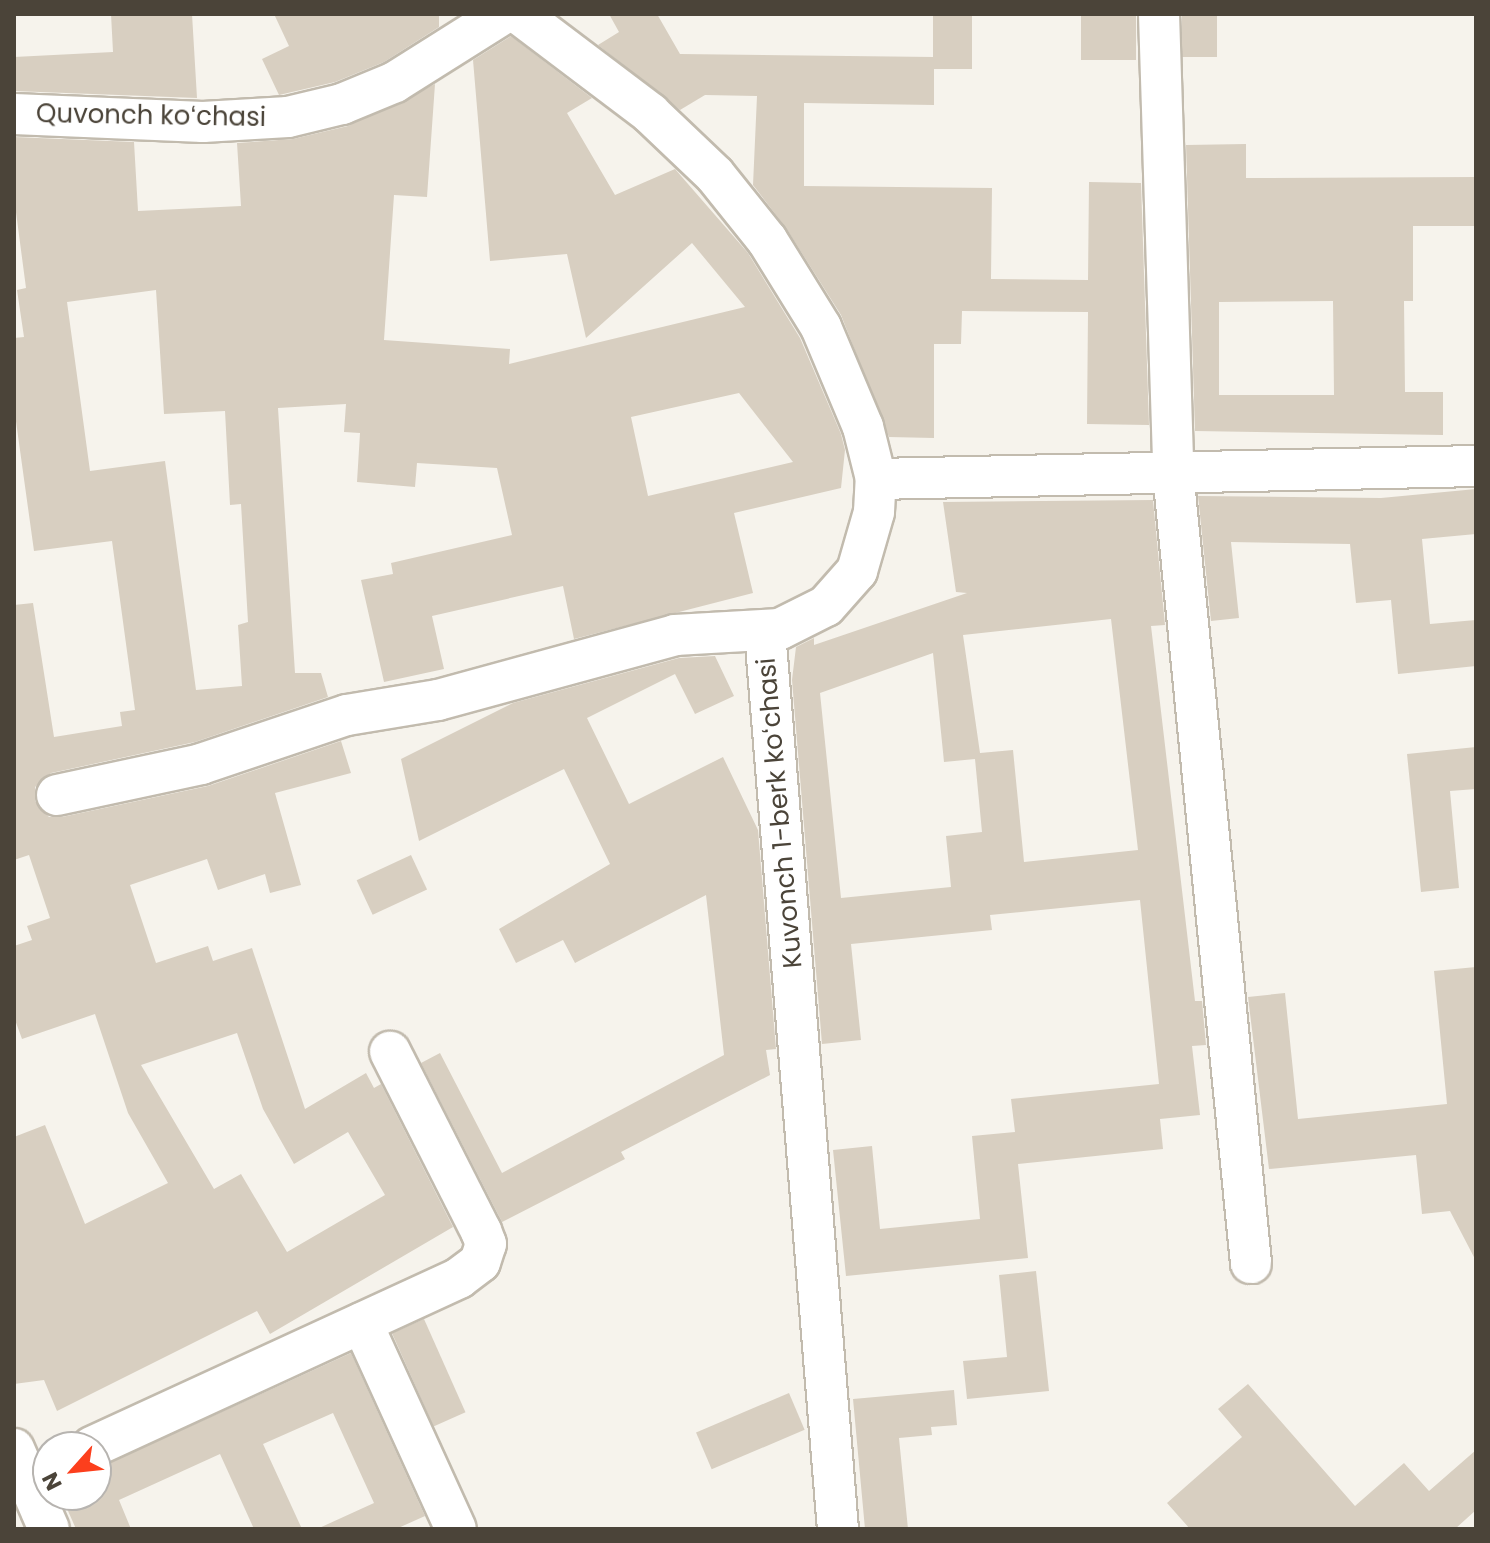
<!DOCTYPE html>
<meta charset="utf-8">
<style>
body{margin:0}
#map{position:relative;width:1490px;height:1543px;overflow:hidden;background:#f6f3ec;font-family:Poppins,sans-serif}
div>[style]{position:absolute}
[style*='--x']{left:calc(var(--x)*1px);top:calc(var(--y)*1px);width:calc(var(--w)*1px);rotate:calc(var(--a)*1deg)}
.building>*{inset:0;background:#d8cfc1;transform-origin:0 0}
.roads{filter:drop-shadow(2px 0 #c2bbae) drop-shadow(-2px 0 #c2bbae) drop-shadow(0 2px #c2bbae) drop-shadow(0 -2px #c2bbae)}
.minor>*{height:40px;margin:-20px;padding:0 20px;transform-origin:20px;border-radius:20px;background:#fff}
span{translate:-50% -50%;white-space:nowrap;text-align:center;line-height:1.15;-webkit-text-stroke:6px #fff;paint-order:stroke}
.street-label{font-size:26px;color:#4b4439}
.frame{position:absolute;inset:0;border:16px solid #4b4439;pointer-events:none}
.north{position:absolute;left:32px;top:1431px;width:80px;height:80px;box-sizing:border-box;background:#fff;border:2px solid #b7b4b0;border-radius:50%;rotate:243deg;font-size:22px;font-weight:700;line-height:32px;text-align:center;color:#4b4439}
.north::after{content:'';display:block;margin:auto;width:28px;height:36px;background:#fc3f1d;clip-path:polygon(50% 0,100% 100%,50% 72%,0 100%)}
</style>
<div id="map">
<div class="building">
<i style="clip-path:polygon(111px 14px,192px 14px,197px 98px,14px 91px,14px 57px,113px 52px)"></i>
<i style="clip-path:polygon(274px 14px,439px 14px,439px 27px,384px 62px,335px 82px,279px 95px,262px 59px,289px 46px)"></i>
<i style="clip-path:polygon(609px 14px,657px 14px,680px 54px,934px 57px,934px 105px,804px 103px,804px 186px,992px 188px,991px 279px,1088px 280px,1089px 182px,1141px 183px,1149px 425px,1087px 424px,1088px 312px,962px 311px,961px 344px,934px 344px,934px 438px,889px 437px,841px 315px,786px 228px,753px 185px,757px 96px,705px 95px,680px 110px,598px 45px,619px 32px)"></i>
<i style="left:933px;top:14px;width:39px;height:55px"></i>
<i style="left:1081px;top:14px;width:55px;height:46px"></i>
<i style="left:1182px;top:14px;width:35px;height:43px"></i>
<i style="clip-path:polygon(evenodd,511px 36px,592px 98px,567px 113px,615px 195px,675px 169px,748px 253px,800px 338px,841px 434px,845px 450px,841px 488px,734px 513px,753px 593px,574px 639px,563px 586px,432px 616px,444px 669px,384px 682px,361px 580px,393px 574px,391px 563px,512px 535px,497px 468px,417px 463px,415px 487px,357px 482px,360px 433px,344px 432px,346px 404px,278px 408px,295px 673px,321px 673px,328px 697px,195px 742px,51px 773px,35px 787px,35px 801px,49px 817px,62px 817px,208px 786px,341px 741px,351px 773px,275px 793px,301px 885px,270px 893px,265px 874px,218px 890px,207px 859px,130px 885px,156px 963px,208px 946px,213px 961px,252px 948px,305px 1109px,366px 1073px,374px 1088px,381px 1084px,453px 1227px,270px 1334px,257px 1311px,57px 1411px,44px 1380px,14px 1384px,14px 1137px,45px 1125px,85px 1224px,168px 1183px,128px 1113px,95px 1014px,22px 1039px,14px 1017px,14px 946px,32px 940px,27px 926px,50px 918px,29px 855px,14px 860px,14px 605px,33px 603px,54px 737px,122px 726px,120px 712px,135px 710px,112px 541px,34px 551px,14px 407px,14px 338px,24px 337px,17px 290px,26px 288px,14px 197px,14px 137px,134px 142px,138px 211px,241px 206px,237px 143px,293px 139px,348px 126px,435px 84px,427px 197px,394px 195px,384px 340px,510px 349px,509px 364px,745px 307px,692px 243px,586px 338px,567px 254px,490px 261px,473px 60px,511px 36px,156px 290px,164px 414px,225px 411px,230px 505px,241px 504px,248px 622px,238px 625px,242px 686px,196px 690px,165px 461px,90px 471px,67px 302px,156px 290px,511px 36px,739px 393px,793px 462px,648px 496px,631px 417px,739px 393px,511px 36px,237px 1033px,263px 1109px,294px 1164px,348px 1132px,385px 1195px,287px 1252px,241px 1174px,214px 1189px,141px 1065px,237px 1033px)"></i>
<i style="clip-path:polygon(evenodd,1246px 144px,1246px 178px,1476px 177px,1476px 226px,1413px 226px,1413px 301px,1404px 301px,1405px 392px,1443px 392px,1443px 435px,1195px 431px,1186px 145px,1246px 144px,1333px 301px,1334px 395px,1219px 395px,1219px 302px,1333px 301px)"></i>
<i style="clip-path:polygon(1476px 489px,1476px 534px,1422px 539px,1430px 624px,1476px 620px,1476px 666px,1398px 674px,1391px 600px,1356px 603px,1350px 544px,1231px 542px,1239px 618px,1211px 621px,1198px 496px,1381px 498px)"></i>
<i style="clip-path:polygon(evenodd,1153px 500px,1165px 625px,1151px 626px,1195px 1001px,1202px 1001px,1206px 1045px,1192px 1046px,1200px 1115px,1160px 1119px,1163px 1149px,1018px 1164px,1028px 1258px,846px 1276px,833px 1150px,872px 1146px,880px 1229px,980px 1219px,972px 1136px,1015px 1132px,1011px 1099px,1159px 1084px,1140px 900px,990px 915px,992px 930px,851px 944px,861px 1040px,822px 1044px,792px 680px,796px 647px,814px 638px,814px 645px,967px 593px,956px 592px,943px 502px,1153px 500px,1111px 619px,1138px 850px,1024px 862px,1013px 750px,980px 753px,963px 635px,1111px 619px,1153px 500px,933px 653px,944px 762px,975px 759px,982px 832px,946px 836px,951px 887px,841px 898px,820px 693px,933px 653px)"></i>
<i style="clip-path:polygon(715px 656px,734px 696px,695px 714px,675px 674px,587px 718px,629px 804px,723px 757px,758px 830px,776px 1049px,766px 1050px,770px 1075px,621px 1152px,625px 1159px,502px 1222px,421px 1063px,440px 1053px,502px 1173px,724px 1055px,706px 895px,575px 963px,563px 940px,516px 963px,499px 929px,610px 864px,564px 769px,419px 841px,401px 759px,513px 703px,679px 658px)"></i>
<i style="clip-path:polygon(1476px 747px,1476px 789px,1450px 791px,1459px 888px,1421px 892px,1407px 754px)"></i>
<i style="left:411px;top:855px;width:38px;height:60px;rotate:65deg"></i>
<i style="clip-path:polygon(1476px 967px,1476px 1261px,1450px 1211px,1422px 1214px,1416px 1155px,1269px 1169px,1248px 997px,1285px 993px,1298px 1119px,1447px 1104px,1434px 971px)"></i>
<i style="clip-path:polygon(1036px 1271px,1049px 1391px,967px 1399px,963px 1361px,1007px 1357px,999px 1275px)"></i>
<i style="left:424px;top:1319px;width:102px;height:35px;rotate:66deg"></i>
<i style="clip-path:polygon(351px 1353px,425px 1516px,396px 1529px,317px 1529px,374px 1503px,333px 1413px,263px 1444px,302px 1529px,254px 1529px,220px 1454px,119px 1500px,131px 1529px,76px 1529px,61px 1495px,96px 1495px,96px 1469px)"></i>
<i style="clip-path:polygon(1248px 1384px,1355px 1506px,1404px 1463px,1429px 1491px,1476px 1450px,1476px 1510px,1455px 1529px,1190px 1529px,1167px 1503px,1242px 1437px,1218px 1409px)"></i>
<i style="clip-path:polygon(954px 1390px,957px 1425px,931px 1427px,932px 1435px,899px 1438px,908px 1529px,865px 1529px,853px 1399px)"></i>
<i style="left:789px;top:1393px;width:40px;height:101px;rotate:67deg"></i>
</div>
<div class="roads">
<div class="minor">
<i style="--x:1159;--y:14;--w:458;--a:88.2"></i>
<i style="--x:1173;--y:472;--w:795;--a:84.37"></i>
<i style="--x:14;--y:114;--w:189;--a:2.4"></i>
<i style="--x:203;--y:122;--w:85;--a:-3.4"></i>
<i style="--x:288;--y:117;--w:56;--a:-13.5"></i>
<i style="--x:342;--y:104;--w:57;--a:-22.5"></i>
<i style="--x:395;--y:82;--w:128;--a:-32.2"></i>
<i style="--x:876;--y:479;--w:600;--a:-1.24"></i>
<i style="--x:765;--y:632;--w:900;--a:85.35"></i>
<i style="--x:57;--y:795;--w:147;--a:-12.1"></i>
<i style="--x:201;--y:764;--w:154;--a:-18.6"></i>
<i style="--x:347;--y:715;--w:92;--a:-9.4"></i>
<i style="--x:438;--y:700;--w:246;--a:-15.3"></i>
<i style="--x:675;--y:635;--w:105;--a:-3.3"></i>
<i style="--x:780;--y:629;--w:51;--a:-26.6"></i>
<i style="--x:826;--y:606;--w:47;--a:-48.5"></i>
<i style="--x:857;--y:571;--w:61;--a:-73.9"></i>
<i style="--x:874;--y:512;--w:33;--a:-87"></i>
<i style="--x:876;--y:479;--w:54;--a:-104"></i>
<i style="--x:863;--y:427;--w:108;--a:-112.8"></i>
<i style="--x:821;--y:327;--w:102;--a:-121.8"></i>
<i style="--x:767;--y:240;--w:83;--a:-128.7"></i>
<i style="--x:715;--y:175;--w:90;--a:-136.4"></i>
<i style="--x:650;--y:113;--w:164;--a:-142.9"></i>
<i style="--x:362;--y:1323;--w:226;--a:65.5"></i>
<i style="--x:92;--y:1447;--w:404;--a:-24.7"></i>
<i style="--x:459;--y:1278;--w:26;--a:-37"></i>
<i style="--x:480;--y:1262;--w:19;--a:-72"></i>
<i style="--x:486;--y:1244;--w:14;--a:-111"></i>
<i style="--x:481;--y:1231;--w:201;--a:-116.9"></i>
<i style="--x:14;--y:1449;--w:87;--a:66.4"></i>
</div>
</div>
<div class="street-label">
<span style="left:151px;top:116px;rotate:1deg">Quvonch koʻchasi</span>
<span style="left:780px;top:813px;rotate:-95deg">Kuvonch 1-berk koʻchasi</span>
</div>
<div class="frame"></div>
<div class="north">N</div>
</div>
